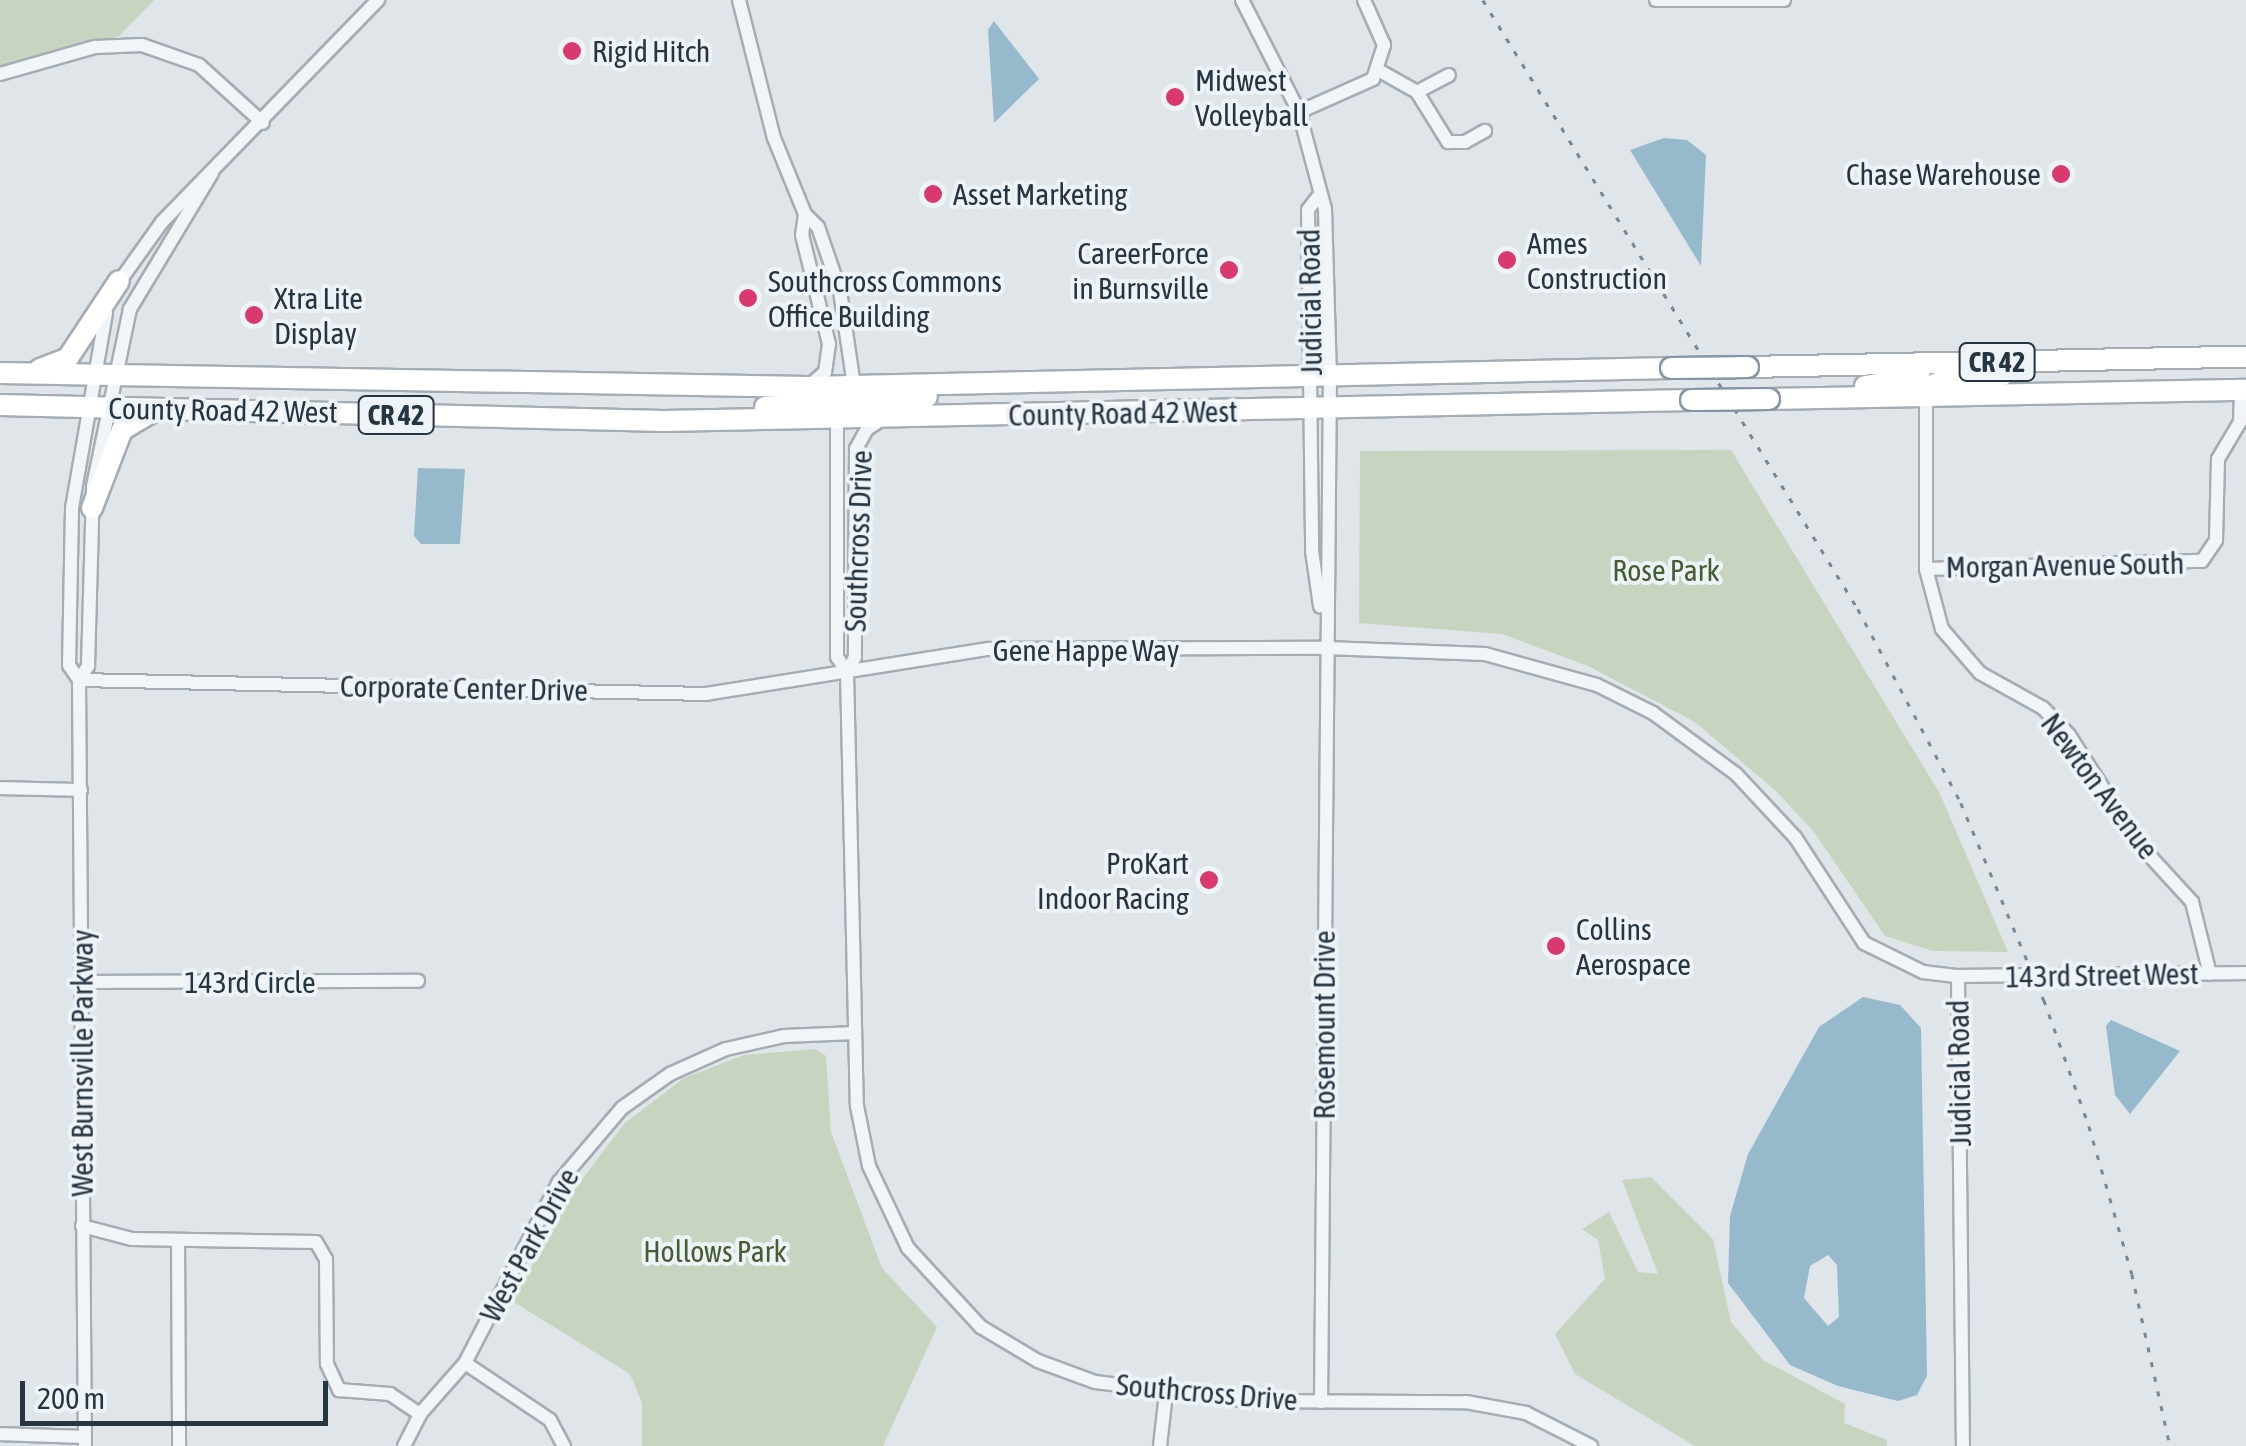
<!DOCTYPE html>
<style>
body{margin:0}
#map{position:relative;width:2246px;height:1446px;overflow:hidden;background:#dfe5e9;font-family:"Asap Condensed",sans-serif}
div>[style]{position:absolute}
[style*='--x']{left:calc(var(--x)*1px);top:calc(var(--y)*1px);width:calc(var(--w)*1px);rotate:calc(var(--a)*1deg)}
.green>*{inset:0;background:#c8d4bf}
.water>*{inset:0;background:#96bacc}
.roads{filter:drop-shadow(2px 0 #a4adb4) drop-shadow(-2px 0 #a4adb4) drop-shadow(0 2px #a4adb4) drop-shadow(0 -2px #a4adb4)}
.minor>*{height:12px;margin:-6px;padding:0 6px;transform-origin:6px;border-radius:6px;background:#f2f5f7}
.highway>*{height:20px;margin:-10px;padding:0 10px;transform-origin:10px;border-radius:10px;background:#fff}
.rail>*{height:2.5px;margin-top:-1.25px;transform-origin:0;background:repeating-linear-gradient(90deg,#778794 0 5px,transparent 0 15px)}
.bridges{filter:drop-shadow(2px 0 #8595a1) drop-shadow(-2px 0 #8595a1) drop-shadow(0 2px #8595a1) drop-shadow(0 -2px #8595a1)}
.highway-bridge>*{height:20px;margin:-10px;padding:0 10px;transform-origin:10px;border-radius:10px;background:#fff}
.dots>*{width:28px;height:28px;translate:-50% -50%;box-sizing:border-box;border:5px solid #eef3f7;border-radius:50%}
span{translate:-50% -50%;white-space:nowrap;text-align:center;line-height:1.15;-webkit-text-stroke:8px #eef3f7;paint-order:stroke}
.shield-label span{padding:2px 8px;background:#eef3f7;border:2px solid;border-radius:8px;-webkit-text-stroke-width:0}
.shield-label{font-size:28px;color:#263542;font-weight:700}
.poi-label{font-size:30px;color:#263542}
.left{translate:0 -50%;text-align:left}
.right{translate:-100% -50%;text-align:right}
.street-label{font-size:30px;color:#263542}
.park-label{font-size:30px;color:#435f32}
.scale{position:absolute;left:20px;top:1381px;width:308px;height:45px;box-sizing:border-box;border:5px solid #263542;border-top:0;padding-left:12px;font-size:30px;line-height:35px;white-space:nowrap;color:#263542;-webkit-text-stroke:8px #eef3f7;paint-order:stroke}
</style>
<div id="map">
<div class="green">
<i style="clip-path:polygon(0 0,154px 0,118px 37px,0 66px)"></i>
<i style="clip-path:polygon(1731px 450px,1940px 794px,2008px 952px,1933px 951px,1885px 936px,1814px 832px,1776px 791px,1695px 722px,1588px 666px,1502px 634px,1359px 623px,1360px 451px)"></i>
<i style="clip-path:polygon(815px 1049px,826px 1056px,831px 1132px,882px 1268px,937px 1327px,883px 1446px,642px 1446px,642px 1403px,630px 1374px,512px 1301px,577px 1186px,624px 1124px,684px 1078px,744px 1055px)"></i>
<i style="clip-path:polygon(1651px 1177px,1713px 1239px,1731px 1322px,1763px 1360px,1845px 1404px,1844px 1423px,1887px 1440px,1887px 1446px,1695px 1446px,1575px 1374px,1555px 1334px,1605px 1279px,1598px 1240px,1582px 1229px,1609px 1212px,1638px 1272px,1658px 1274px,1622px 1180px)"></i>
</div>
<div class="water">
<i style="clip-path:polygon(994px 21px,1039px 79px,994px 123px,988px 30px)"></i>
<i style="clip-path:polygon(1664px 138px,1687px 140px,1706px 155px,1701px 266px,1630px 150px)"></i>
<i style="clip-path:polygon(418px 468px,465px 469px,460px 544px,421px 544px,414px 536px)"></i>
<i style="clip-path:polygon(evenodd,1863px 997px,1900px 1005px,1921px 1028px,1927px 1376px,1917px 1395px,1898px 1401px,1838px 1386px,1790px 1365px,1728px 1283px,1730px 1216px,1748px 1154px,1819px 1027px,1863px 997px,1828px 1255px,1837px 1265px,1839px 1317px,1828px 1326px,1804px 1298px,1810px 1266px,1828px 1255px)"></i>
<i style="clip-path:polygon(2111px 1020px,2180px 1051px,2130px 1114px,2115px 1095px,2106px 1026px)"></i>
</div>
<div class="roads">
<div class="minor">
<i style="--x:739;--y:0;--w:142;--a:75.8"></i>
<i style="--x:774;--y:138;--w:82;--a:67.8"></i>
<i style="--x:805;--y:214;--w:18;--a:45"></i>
<i style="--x:818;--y:227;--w:68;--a:71"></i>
<i style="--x:840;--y:291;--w:96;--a:81.6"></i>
<i style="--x:1242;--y:0;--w:126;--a:63"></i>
<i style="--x:1299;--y:112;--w:100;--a:75"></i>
<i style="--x:1325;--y:209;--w:166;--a:88.3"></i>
<i style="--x:1330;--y:375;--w:1027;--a:90.5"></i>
<i style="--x:1656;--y:0;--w:128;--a:0"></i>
<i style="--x:1378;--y:70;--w:45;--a:29.4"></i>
<i style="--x:1417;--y:92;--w:59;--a:58.2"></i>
<i style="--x:1448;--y:142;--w:17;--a:0"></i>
<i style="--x:1465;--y:142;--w:23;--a:-29"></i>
<i style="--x:0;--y:74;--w:99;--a:-15.9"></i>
<i style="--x:95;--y:47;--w:47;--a:-2.4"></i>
<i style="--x:142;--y:45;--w:60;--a:19.3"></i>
<i style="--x:199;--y:65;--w:86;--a:42.2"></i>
<i style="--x:1417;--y:92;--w:36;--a:-28"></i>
<i style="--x:1299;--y:112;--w:81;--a:-24"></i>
<i style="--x:1373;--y:79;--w:36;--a:-72"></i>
<i style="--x:1384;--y:45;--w:49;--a:-114"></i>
<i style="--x:1317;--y:198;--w:15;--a:127"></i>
<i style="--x:1308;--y:210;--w:341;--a:89.3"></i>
<i style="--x:1312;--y:551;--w:56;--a:81.7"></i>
<i style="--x:805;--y:214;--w:21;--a:98"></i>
<i style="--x:802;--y:235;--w:112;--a:76.1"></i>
<i style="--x:829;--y:344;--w:28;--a:98"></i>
<i style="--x:825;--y:372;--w:20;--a:139"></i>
<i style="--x:117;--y:285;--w:77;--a:-54.5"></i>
<i style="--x:162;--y:222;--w:310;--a:-45.8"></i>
<i style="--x:1926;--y:396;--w:173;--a:90"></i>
<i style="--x:1926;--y:569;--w:62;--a:75.1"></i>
<i style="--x:1942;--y:629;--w:58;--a:49.2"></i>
<i style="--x:1980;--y:673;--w:72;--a:29.1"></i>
<i style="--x:2043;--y:708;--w:37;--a:46"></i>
<i style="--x:2069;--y:735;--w:128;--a:57.4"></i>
<i style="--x:2138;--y:843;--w:80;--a:47.5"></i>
<i style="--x:2192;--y:902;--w:74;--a:76"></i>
<i style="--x:884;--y:418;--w:20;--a:147"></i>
<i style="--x:867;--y:429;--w:23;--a:119"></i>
<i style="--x:856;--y:449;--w:208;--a:90.3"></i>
<i style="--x:855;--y:657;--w:17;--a:118"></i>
<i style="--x:847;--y:672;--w:434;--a:88.7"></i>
<i style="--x:857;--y:1106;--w:61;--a:78.7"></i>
<i style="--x:869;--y:1166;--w:91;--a:64.6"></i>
<i style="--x:908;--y:1248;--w:108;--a:47.3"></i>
<i style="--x:981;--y:1327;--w:66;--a:30.8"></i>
<i style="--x:1038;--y:1361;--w:61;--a:20.2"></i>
<i style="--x:1095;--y:1382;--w:156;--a:7"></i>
<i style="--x:1250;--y:1401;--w:216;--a:0.3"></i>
<i style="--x:1466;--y:1402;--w:61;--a:10.4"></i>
<i style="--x:1526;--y:1413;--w:73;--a:26.9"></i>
<i style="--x:837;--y:419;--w:238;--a:90"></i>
<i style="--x:837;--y:657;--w:18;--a:56"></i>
<i style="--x:1926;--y:569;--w:276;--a:-1.7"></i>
<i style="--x:2202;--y:561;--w:25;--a:-56"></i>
<i style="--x:2216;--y:540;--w:81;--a:-88.6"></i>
<i style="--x:2218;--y:459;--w:43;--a:-59.3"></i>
<i style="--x:2240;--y:422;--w:32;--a:-88"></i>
<i style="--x:79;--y:680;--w:627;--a:1.28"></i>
<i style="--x:706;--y:694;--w:286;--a:-9.1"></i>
<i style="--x:988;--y:649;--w:338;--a:-0.2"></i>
<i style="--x:1326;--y:648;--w:159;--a:2.2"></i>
<i style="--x:1485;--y:654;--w:116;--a:15.5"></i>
<i style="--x:1597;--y:685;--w:63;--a:26.6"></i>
<i style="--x:1653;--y:713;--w:103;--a:36.3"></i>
<i style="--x:1736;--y:774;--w:86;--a:46.9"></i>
<i style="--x:1795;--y:837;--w:126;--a:56.9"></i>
<i style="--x:1864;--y:943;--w:66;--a:26.2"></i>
<i style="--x:1923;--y:972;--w:35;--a:7"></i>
<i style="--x:1958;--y:976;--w:470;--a:89.4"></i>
<i style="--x:79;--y:680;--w:18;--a:-124"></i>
<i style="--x:69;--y:665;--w:157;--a:-88.9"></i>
<i style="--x:72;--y:508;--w:198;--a:-80.1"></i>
<i style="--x:0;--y:788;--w:81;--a:1.4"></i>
<i style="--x:1958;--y:976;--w:288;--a:-0.6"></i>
<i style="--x:82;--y:982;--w:336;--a:-0.2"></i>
<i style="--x:82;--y:1226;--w:52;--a:14.6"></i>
<i style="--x:132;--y:1239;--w:184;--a:0.9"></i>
<i style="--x:316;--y:1242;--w:20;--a:60"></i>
<i style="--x:326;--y:1259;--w:105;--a:89.5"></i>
<i style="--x:327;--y:1364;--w:29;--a:65"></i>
<i style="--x:339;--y:1390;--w:51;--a:4.5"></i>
<i style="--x:390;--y:1394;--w:36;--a:34"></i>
<i style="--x:178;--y:1240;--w:206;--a:89.7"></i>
<i style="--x:465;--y:1363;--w:102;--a:33.8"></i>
<i style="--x:550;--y:1420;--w:30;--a:62"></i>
<i style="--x:0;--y:1434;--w:85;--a:2"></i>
<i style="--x:85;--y:1446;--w:766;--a:-90.45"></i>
<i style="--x:79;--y:680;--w:17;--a:-57"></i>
<i style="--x:88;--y:666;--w:180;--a:-88.4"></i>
<i style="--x:93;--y:486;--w:181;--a:-78.2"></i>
<i style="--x:130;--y:309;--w:159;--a:-58.9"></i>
<i style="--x:404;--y:1446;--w:36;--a:-63"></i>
<i style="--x:420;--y:1414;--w:68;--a:-48.6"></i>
<i style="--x:465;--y:1363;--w:204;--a:-62.6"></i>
<i style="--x:559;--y:1182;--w:97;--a:-49.6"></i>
<i style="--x:622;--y:1108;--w:59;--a:-35.3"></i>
<i style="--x:670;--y:1074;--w:61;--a:-24.1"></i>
<i style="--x:726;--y:1049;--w:59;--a:-12.6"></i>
<i style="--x:784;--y:1036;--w:71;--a:-2.4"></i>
<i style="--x:1160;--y:1446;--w:53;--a:-83.5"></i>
</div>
<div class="highway">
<i style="--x:1748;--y:367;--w:498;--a:-1.2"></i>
<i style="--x:40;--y:369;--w:30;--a:-21"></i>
<i style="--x:68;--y:358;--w:92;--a:-56.5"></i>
<i style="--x:0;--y:373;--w:808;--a:0.99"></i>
<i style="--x:808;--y:387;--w:863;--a:-1.26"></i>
<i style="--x:1865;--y:386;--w:51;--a:-9.1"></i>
<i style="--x:1915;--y:378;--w:17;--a:-57"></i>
<i style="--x:1926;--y:396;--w:11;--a:-68"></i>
<i style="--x:1930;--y:386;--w:18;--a:-22"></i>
<i style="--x:1947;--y:379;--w:56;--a:-4.1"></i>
<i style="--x:1769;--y:399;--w:477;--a:-1.1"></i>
<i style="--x:0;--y:405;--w:664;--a:1.38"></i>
<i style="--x:664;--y:421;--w:1027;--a:-1.17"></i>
<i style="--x:765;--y:407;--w:60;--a:-3.8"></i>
<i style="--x:825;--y:403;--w:31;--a:-31"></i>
<i style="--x:837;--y:419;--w:32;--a:-35"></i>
<i style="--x:863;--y:401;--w:64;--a:-3.6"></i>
<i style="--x:92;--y:508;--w:84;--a:-69"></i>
<i style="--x:122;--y:430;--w:33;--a:-31"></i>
</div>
</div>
<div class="rail">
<i style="--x:1483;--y:0;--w:715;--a:58.38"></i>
<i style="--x:1858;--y:609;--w:220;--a:62"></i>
<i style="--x:1961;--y:803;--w:214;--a:67.2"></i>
<i style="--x:2044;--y:1000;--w:134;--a:70.3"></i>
<i style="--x:2089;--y:1126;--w:154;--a:73.8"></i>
<i style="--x:2132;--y:1274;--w:176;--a:77.5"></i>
</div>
<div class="bridges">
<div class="highway-bridge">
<i style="--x:1671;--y:368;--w:77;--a:-0.7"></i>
<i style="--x:1691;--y:400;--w:78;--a:-0.7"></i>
</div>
</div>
<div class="dots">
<i style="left:572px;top:51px;background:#d9396e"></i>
<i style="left:1175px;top:97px;background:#d9396e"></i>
<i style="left:2061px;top:174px;background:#d9396e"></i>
<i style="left:933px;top:194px;background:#d9396e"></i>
<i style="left:1507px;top:260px;background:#d9396e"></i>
<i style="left:1229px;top:270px;background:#d9396e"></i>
<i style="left:748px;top:298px;background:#d9396e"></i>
<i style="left:254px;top:315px;background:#d9396e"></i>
<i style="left:1209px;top:880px;background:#d9396e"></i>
<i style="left:1556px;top:946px;background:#d9396e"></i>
</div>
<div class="shield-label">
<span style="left:1997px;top:362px">CR 42</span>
<span style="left:396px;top:415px">CR 42</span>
</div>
<div class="poi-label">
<span class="left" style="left:592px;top:51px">Rigid Hitch</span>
<span class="left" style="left:1195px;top:97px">Midwest<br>Volleyball</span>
<span class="right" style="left:2041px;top:174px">Chase Warehouse</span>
<span class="left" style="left:953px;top:194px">Asset Marketing</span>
<span class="left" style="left:1527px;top:260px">Ames<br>Construction</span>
<span class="right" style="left:1209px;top:270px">CareerForce<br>in Burnsville</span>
<span class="left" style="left:768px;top:298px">Southcross Commons<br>Office Building</span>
<span class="left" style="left:274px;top:315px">Xtra Lite<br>Display</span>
<span class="right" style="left:1189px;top:880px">ProKart<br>Indoor Racing</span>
<span class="left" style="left:1576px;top:946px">Collins<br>Aerospace</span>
</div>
<div class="street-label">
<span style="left:1310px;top:302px;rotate:-91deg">Judicial Road</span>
<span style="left:223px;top:410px;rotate:1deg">County Road 42 West</span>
<span style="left:1123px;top:413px;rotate:-1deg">County Road 42 West</span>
<span style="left:858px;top:541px;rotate:-88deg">Southcross Drive</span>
<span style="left:2065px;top:565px;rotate:-1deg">Morgan Avenue South</span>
<span style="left:1086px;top:650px">Gene Happe Way</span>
<span style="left:464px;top:688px;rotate:1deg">Corporate Center Drive</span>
<span style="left:2100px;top:786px;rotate:53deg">Newton Avenue</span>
<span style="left:2102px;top:975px;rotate:-1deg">143rd Street West</span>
<span style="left:250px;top:982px">143rd Circle</span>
<span style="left:1324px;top:1025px;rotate:-90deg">Rosemount Drive</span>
<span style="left:82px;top:1063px;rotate:-90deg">West Burnsville Parkway</span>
<span style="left:1959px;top:1073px;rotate:-91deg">Judicial Road</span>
<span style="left:529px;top:1245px;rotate:-61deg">West Park Drive</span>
<span style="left:1207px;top:1392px;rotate:5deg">Southcross Drive</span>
</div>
<div class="park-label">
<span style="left:1666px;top:570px">Rose Park</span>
<span style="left:715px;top:1251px">Hollows Park</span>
</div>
<div class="scale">200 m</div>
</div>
